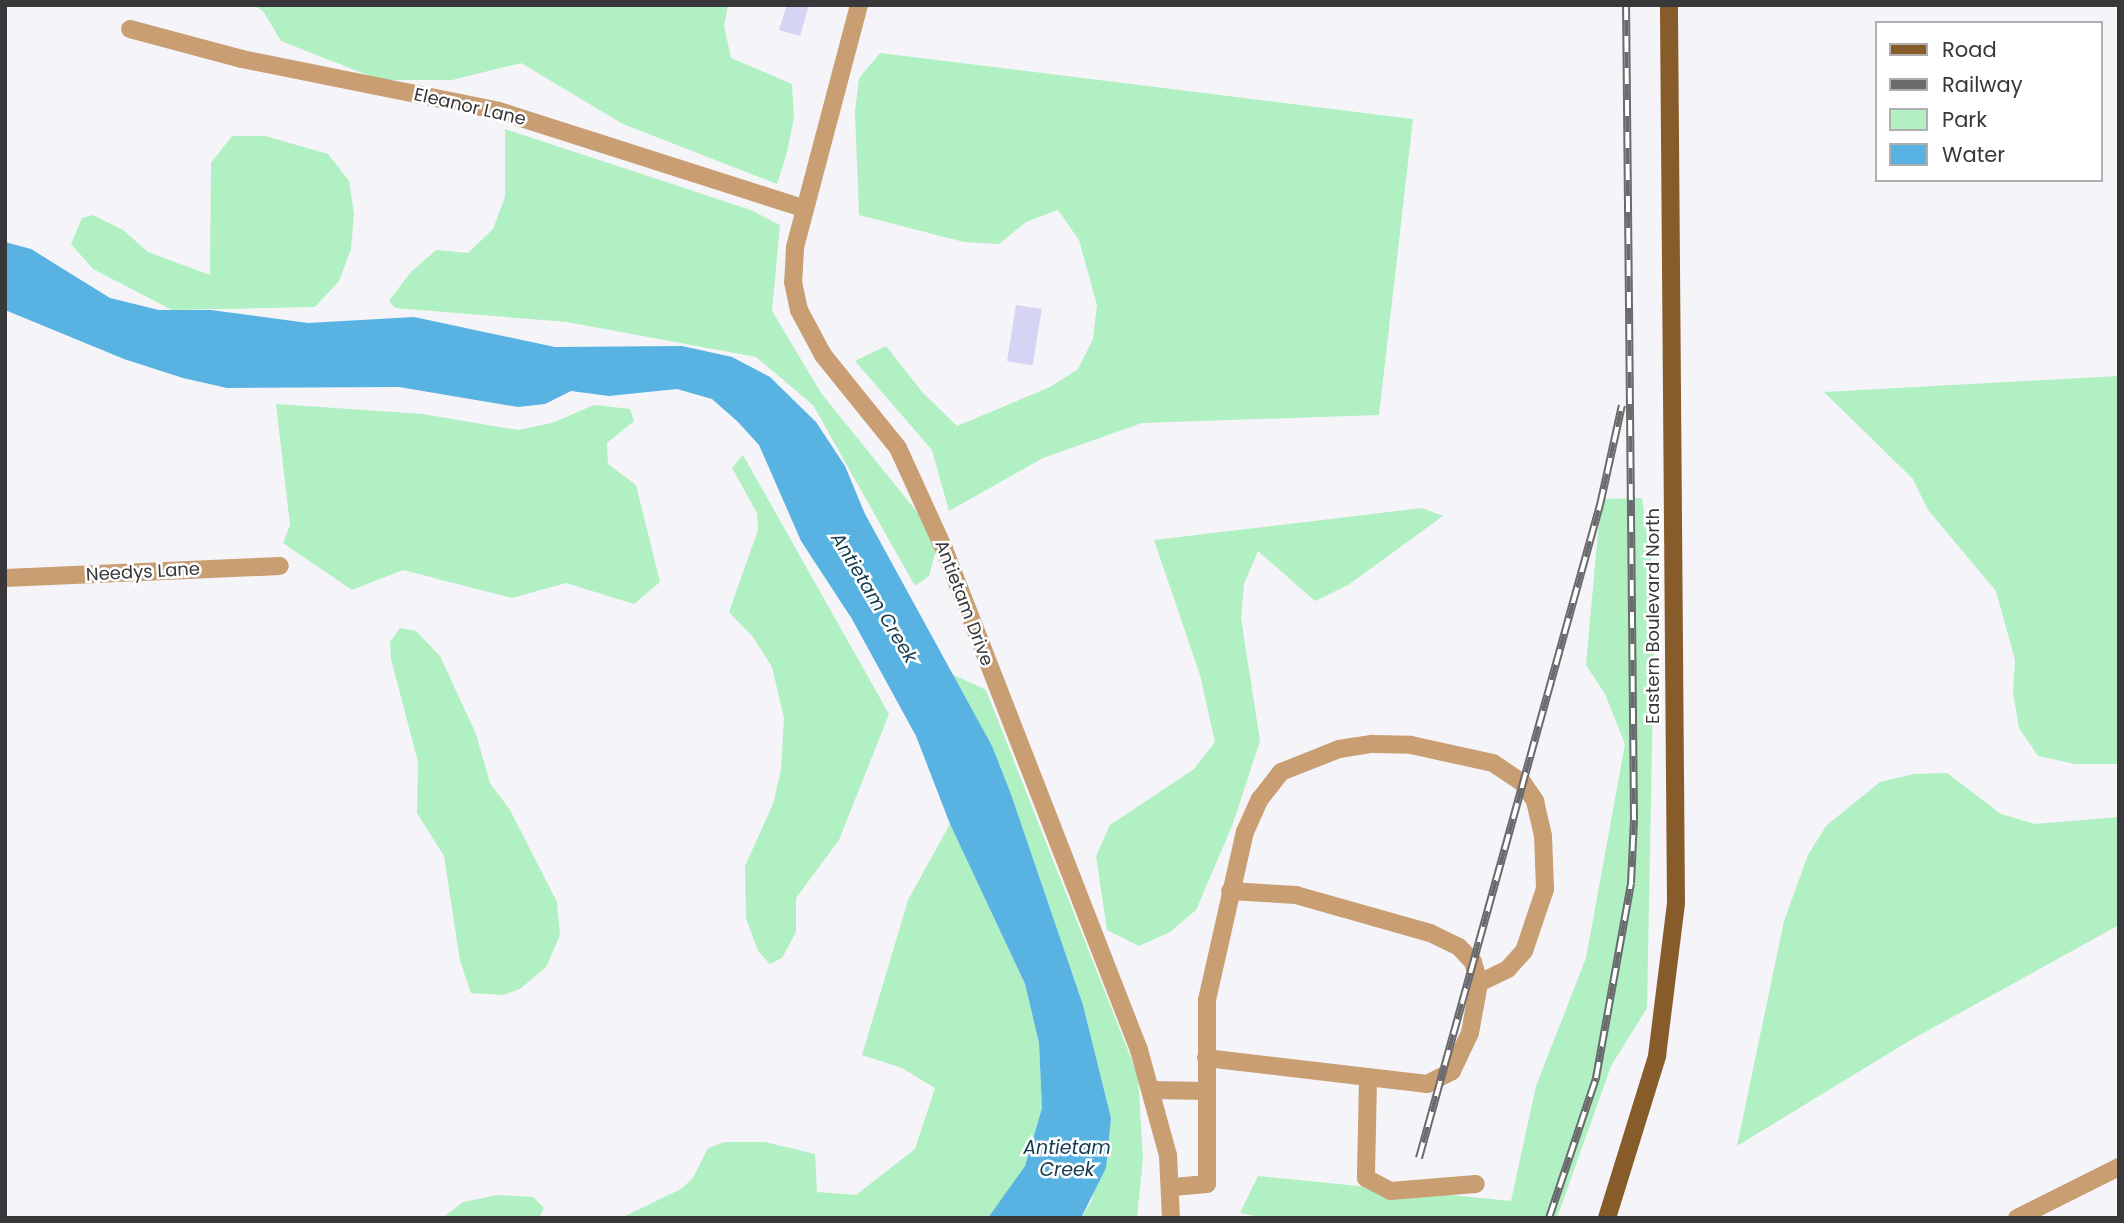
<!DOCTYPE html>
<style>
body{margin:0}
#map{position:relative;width:2124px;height:1223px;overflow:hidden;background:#f4f4f9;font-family:Poppins,sans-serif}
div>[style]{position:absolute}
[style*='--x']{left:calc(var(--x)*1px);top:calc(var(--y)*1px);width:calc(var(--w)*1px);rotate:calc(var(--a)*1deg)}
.green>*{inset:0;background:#b1f0c2}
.water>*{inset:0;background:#58b3e3}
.building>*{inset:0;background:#d6d4f4;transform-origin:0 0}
.minor>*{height:18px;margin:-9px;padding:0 9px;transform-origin:9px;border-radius:9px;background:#c89e72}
.major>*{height:18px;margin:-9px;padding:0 9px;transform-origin:9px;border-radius:9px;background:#885c2a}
.rail>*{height:8px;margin-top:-4px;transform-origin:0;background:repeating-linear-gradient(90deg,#fff 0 16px,#6b6b6d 0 32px);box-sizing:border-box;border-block:2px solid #6b6b6d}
span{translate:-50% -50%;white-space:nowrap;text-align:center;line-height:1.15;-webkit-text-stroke:5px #fff;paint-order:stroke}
.street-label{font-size:18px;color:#38383a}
.water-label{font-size:19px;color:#143c50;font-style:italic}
.frame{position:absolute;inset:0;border:7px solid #38383a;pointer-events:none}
.legend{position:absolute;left:1875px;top:21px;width:228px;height:161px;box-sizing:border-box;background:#fff;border:2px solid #afafb0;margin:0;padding:9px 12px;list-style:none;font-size:21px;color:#38383a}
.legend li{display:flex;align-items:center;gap:14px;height:35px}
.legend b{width:35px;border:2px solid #afafb0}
</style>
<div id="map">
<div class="green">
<i style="clip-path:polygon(254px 5px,728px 5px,724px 26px,731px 58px,792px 84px,794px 118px,787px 152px,777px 184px,623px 124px,521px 63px,452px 80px,380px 80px,281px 41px,263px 11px)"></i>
<i style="clip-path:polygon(880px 53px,1413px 119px,1379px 415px,1142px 423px,1043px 458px,949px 511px,932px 450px,855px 361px,886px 346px,923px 393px,957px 426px,1050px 387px,1078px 369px,1093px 339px,1097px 305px,1079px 240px,1058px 210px,1026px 222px,999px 244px,964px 242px,859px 215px,855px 112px,859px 78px)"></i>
<i style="clip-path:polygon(505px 129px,751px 210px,780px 225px,772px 311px,821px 393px,939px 539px,929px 576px,915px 586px,813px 405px,756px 357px,567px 322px,395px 308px,389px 301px,410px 273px,436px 250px,468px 253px,493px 229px,505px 197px)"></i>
<i style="clip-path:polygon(232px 136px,265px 136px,328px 154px,349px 181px,354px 214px,351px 249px,339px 281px,315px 307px,172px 310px,93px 269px,71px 244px,82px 218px,93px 215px,123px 230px,148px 252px,210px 275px,211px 163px)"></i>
<i style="clip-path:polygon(2119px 376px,2119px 764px,2075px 764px,2038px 756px,2019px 728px,2013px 693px,2015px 660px,1996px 591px,1928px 510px,1913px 479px,1824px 392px)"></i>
<i style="clip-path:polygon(276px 404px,423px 414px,518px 430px,552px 423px,594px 405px,630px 409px,634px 421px,607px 443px,608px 464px,636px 485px,660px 582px,634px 604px,566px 583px,512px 598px,403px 570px,352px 590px,283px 543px,290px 525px)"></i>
<i style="clip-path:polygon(743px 455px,889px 714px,839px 840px,796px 898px,796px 932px,782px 958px,770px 964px,758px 951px,746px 918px,745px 866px,773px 804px,781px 770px,784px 718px,772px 667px,753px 637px,729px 612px,758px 530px,757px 513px,732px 468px)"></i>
<i style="clip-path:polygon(1642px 498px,1655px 589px,1647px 1008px,1611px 1066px,1557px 1218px,1266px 1218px,1240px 1213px,1258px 1176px,1511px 1201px,1536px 1086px,1586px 958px,1625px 744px,1605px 694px,1586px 665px,1601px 499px)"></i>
<i style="clip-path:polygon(1422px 508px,1443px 516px,1348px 585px,1315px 601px,1258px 551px,1244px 584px,1241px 618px,1260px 741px,1232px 826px,1196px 910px,1170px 932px,1139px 946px,1107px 930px,1096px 856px,1110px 825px,1194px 769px,1215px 742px,1200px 675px,1154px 540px)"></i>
<i style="clip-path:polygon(400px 628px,416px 631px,440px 656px,476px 734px,490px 783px,510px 810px,557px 902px,560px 935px,546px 967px,520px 989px,503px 995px,471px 993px,460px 961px,444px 856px,417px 813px,418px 762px,391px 659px,390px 642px)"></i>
<i style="clip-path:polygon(950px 673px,986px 690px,1138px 1076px,1143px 1158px,1137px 1218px,1081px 1218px,1091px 1202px,1111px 1118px,1083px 1005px,1012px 797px)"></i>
<i style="clip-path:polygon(1947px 773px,2001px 814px,2035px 824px,2119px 817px,2119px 925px,1909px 1041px,1737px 1146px,1784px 921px,1808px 855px,1826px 826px,1880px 782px,1914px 774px)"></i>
<i style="clip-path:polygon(950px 824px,1025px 984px,1039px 1043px,1042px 1108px,1025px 1166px,1002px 1202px,988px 1218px,621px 1218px,681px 1189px,693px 1178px,708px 1148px,725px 1142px,765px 1142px,815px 1154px,817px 1192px,856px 1195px,915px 1149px,935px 1088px,902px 1068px,862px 1055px,908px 900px)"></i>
<i style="clip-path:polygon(497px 1195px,533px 1197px,544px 1208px,539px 1218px,442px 1218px,463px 1202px)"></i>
</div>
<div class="water">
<i style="clip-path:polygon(5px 242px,31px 249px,110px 298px,159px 310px,211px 310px,308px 323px,414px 317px,555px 347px,682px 346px,732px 357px,770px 377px,816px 422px,845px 466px,865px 514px,992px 746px,1012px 797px,1083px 1005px,1111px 1118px,1106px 1168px,1081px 1218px,988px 1218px,1025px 1166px,1042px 1108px,1039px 1043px,1025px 984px,950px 824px,916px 736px,852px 619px,801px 541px,759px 445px,738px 422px,712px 399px,677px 389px,609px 396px,571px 391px,545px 404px,518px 407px,399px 387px,227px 388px,183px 378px,124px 359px,5px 310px)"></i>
</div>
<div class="building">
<i style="clip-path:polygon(787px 5px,809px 5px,800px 36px,779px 30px)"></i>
<i style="left:1016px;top:305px;width:26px;height:57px;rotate:9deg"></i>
</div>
<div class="minor">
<i style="--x:859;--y:5;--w:251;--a:104.8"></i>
<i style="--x:795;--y:248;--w:34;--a:93"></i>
<i style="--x:793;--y:282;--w:29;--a:78"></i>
<i style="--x:799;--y:310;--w:51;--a:61.9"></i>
<i style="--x:823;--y:355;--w:119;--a:51.1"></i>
<i style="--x:898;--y:448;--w:111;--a:65.5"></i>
<i style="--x:944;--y:549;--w:538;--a:68.73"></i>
<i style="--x:1139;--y:1050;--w:109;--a:74.6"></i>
<i style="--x:1168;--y:1155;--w:63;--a:87.3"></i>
<i style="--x:130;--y:29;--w:116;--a:15"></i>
<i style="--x:242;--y:59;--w:262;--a:11.4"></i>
<i style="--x:499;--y:111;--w:319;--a:17.7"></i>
<i style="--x:5;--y:578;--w:275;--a:-2.5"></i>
<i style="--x:1206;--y:1058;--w:223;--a:6.7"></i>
<i style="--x:1427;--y:1084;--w:28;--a:-27"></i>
<i style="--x:1452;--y:1071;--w:42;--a:-64.7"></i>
<i style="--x:1470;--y:1033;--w:27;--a:-80"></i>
<i style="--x:1475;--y:1006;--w:23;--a:-80"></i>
<i style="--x:1479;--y:983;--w:22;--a:-106"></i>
<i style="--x:1473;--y:962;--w:21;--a:-133"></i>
<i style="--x:1459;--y:947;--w:32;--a:-154"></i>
<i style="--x:1430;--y:933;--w:139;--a:-164.2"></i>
<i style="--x:1296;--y:895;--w:66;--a:-176.5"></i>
<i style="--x:1368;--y:1079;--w:99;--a:91.2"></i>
<i style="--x:1366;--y:1178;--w:27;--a:28"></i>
<i style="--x:1390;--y:1191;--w:86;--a:-4.7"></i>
<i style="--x:1153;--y:1090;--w:54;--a:1.1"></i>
<i style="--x:1173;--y:1187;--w:34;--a:-5"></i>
<i style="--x:1207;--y:1184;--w:184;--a:-90"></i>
<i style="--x:1207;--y:1000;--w:172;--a:-77.3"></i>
<i style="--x:1245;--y:832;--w:36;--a:-66"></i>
<i style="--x:1260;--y:799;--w:34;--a:-52"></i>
<i style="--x:1281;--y:772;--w:62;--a:-21.6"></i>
<i style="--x:1339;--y:749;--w:33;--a:-9"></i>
<i style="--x:1372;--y:744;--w:39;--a:1"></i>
<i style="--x:1411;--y:745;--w:84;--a:12.4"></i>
<i style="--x:1493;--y:763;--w:36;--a:34"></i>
<i style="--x:1523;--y:783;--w:22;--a:56"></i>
<i style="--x:1535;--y:801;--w:36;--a:77"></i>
<i style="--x:1543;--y:836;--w:53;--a:87.8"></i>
<i style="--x:1545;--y:889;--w:65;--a:108.7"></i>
<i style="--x:1524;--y:951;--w:24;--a:132"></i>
<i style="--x:1508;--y:969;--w:32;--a:154"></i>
<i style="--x:2017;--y:1218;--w:114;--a:-26.6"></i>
</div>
<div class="major">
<i style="--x:1607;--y:1218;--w:170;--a:-72.8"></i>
<i style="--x:1657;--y:1056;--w:154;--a:-82.9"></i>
<i style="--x:1676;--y:903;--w:898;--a:-90.45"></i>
</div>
<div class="rail">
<i style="--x:1419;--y:1158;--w:678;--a:-74.51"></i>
<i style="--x:1600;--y:505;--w:102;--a:-77.6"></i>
<i style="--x:1549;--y:1218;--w:148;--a:-71.4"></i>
<i style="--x:1596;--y:1078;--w:198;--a:-79.8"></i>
<i style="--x:1631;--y:883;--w:63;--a:-87.3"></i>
<i style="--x:1634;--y:820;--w:815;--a:-90.56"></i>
</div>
<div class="street-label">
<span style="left:470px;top:107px;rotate:13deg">Eleanor Lane</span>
<span style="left:143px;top:572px;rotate:-3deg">Needys Lane</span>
<span style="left:964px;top:603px;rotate:69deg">Antietam Drive</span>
<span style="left:1653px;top:616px;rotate:-90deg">Eastern Boulevard North</span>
</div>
<div class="water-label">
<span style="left:874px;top:598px;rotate:59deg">Antietam Creek</span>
<span style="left:1067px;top:1159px">Antietam<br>Creek</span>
</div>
<div class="frame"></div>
<ul class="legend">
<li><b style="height:9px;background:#885c2a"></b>Road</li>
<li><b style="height:9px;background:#6b6b6d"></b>Railway</li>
<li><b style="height:19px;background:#b1f0c2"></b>Park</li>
<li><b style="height:19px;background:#58b3e3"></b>Water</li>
</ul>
</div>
